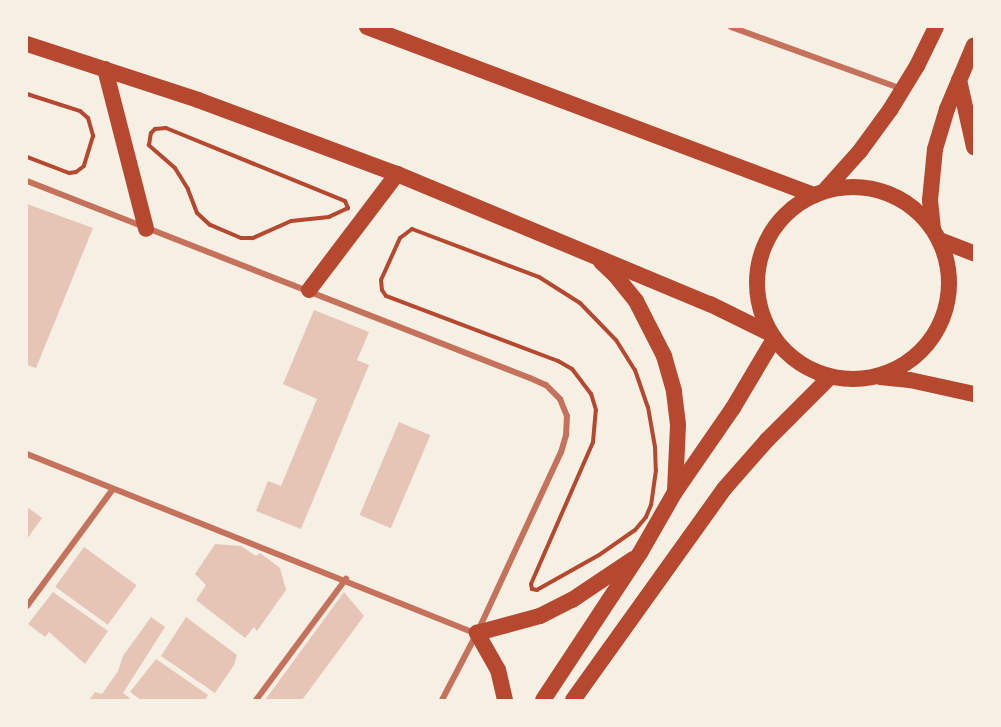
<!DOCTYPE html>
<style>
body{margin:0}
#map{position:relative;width:1001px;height:727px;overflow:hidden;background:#f6efe4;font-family:Commissioner,sans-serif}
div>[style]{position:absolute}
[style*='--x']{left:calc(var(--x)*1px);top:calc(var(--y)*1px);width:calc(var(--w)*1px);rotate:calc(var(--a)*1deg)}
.building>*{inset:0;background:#e6c5b7;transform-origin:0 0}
.path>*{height:4px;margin:-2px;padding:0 2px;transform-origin:2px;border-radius:2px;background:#b5482f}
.minor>*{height:6px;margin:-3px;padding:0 3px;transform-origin:3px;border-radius:3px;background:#c5725c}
.trunk>*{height:16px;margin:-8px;padding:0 8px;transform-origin:8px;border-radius:8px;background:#b5482f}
.trunk>.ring{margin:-8px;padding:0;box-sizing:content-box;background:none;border:16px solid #b5482f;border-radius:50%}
span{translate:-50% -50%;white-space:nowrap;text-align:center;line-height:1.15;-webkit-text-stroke:4.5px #f6efe4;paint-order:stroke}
.frame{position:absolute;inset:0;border:28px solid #f6efe4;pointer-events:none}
</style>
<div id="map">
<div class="building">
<i style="clip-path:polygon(27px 204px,93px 228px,36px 368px,27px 365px)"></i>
<i style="clip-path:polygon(314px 310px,369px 332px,357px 360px,369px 365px,301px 529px,256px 511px,268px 481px,281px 486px,317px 399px,283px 384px)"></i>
<i style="left:399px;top:422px;width:34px;height:101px;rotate:23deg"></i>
<i style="clip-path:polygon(27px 507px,42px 518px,27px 539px)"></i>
<i style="clip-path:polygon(215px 544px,241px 546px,256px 556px,260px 553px,280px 568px,286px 590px,257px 631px,254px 627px,245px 638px,196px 600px,206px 585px,195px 574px)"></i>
<i style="left:84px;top:547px;width:65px;height:49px;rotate:36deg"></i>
<i style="clip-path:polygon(53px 592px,108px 631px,85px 664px,49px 632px,45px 637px,28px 624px)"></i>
<i style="clip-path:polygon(344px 592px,364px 616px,302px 700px,265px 700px)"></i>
<i style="clip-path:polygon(151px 617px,165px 627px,123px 693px,132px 700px,89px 700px,95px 692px,102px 694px,118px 671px,123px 656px)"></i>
<i style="clip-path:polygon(186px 617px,237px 655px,234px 665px,215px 693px,161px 656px)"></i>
<i style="clip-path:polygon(156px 659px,208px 695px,205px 700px,141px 700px,130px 692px)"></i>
</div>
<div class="path">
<i style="--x:27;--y:94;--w:56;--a:17.8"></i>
<i style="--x:80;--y:111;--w:11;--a:41"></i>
<i style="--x:88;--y:118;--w:19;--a:74"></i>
<i style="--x:93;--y:136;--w:31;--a:107"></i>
<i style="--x:84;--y:166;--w:10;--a:143"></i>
<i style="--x:76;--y:172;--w:7;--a:172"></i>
<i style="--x:69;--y:173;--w:45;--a:-159.1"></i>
<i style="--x:166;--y:128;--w:193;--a:22.2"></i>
<i style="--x:345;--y:201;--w:8;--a:67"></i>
<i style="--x:348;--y:208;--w:21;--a:155"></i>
<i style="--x:329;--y:217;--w:38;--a:174"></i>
<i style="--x:291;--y:221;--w:42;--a:155.9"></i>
<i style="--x:253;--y:238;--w:12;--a:180"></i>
<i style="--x:241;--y:238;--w:34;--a:-157"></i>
<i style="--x:210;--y:225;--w:18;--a:-137"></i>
<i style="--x:197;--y:213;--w:26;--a:-111"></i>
<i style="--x:188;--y:189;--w:25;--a:-122"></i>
<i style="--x:175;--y:168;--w:35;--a:-139"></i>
<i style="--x:149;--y:145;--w:12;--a:-81"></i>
<i style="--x:151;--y:133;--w:6;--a:-45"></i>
<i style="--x:155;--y:129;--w:11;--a:-5"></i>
<i style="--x:412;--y:229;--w:136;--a:20.7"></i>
<i style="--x:539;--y:277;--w:49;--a:32.4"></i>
<i style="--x:580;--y:303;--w:52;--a:45.8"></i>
<i style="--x:616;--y:340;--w:36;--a:58"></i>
<i style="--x:635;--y:370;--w:39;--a:71"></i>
<i style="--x:648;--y:407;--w:41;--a:80.1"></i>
<i style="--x:655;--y:447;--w:23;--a:88"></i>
<i style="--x:656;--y:470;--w:35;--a:98"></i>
<i style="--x:651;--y:505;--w:13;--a:113"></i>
<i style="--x:646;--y:517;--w:17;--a:130"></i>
<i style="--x:635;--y:530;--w:44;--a:145.2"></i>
<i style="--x:599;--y:555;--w:71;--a:150.6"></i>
<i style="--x:537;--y:590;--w:5;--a:-169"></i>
<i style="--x:532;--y:589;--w:5;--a:-101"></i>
<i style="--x:531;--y:584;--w:155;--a:-66.4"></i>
<i style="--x:593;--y:442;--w:32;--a:-85"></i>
<i style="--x:596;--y:410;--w:17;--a:-107"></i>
<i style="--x:591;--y:394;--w:31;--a:-127"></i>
<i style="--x:572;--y:369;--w:16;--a:-150"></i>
<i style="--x:558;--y:361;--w:184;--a:-159.3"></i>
<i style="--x:386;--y:296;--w:7;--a:-124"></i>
<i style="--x:382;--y:290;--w:10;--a:-96"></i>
<i style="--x:381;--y:280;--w:46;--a:-65.7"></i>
<i style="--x:400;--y:238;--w:15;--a:-37"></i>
</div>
<div class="minor">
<i style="--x:731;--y:27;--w:182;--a:19.9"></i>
<i style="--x:27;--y:181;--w:540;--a:21.39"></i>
<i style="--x:530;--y:378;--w:17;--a:24"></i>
<i style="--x:546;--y:385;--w:20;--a:45"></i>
<i style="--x:560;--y:399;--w:18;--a:68"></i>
<i style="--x:567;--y:416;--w:19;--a:93"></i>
<i style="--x:566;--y:435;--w:18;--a:106"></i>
<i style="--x:561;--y:452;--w:200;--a:114.9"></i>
<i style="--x:477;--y:633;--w:76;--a:117.6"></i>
<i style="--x:27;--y:454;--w:482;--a:21.8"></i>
<i style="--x:27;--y:606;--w:145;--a:-53.7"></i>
<i style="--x:256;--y:700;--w:151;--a:-53.4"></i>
</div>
<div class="trunk">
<i style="--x:367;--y:27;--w:478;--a:20.6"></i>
<i style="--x:27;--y:44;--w:180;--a:18.1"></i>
<i style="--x:198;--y:100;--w:212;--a:20.4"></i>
<i style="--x:397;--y:174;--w:339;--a:22.6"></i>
<i style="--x:710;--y:304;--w:68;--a:26.2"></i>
<i style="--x:105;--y:69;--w:165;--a:75.6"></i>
<i style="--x:959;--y:80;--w:69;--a:77.4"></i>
<i class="ring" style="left:757px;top:187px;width:176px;height:176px"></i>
<i style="--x:826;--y:189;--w:51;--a:-48.2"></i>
<i style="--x:860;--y:151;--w:51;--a:-53.8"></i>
<i style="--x:890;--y:110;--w:52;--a:-58.5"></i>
<i style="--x:917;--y:66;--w:43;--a:-64"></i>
<i style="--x:933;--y:229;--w:29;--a:-96"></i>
<i style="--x:930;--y:200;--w:51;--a:-84.4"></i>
<i style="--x:935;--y:149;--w:42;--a:-73.3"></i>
<i style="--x:947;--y:109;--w:69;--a:-67.1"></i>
<i style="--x:942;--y:241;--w:34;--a:21"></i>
<i style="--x:601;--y:262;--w:19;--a:43"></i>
<i style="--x:615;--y:275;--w:33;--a:51"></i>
<i style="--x:636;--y:301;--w:62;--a:63"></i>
<i style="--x:664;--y:356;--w:37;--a:74"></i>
<i style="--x:674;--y:392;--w:33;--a:83"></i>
<i style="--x:678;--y:425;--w:65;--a:92.6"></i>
<i style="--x:309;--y:290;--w:146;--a:-52.8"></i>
<i style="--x:880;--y:377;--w:30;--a:6"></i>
<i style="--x:910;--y:380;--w:66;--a:12.3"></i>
<i style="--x:505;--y:700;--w:31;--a:-103"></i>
<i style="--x:498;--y:670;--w:43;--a:-119.6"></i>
<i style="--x:477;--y:633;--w:65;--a:-15.1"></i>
<i style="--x:540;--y:616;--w:36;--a:-27"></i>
<i style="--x:572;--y:600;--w:73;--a:-33.9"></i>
<i style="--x:543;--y:700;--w:176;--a:-56.6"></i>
<i style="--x:640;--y:553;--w:70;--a:-60.2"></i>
<i style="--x:675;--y:492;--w:102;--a:-55.4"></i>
<i style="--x:733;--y:408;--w:80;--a:-59.3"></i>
<i style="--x:573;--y:700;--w:259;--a:-54.4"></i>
<i style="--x:724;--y:489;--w:65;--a:-48.7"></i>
<i style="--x:767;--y:440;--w:89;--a:-45"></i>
</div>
<div class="frame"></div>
</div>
